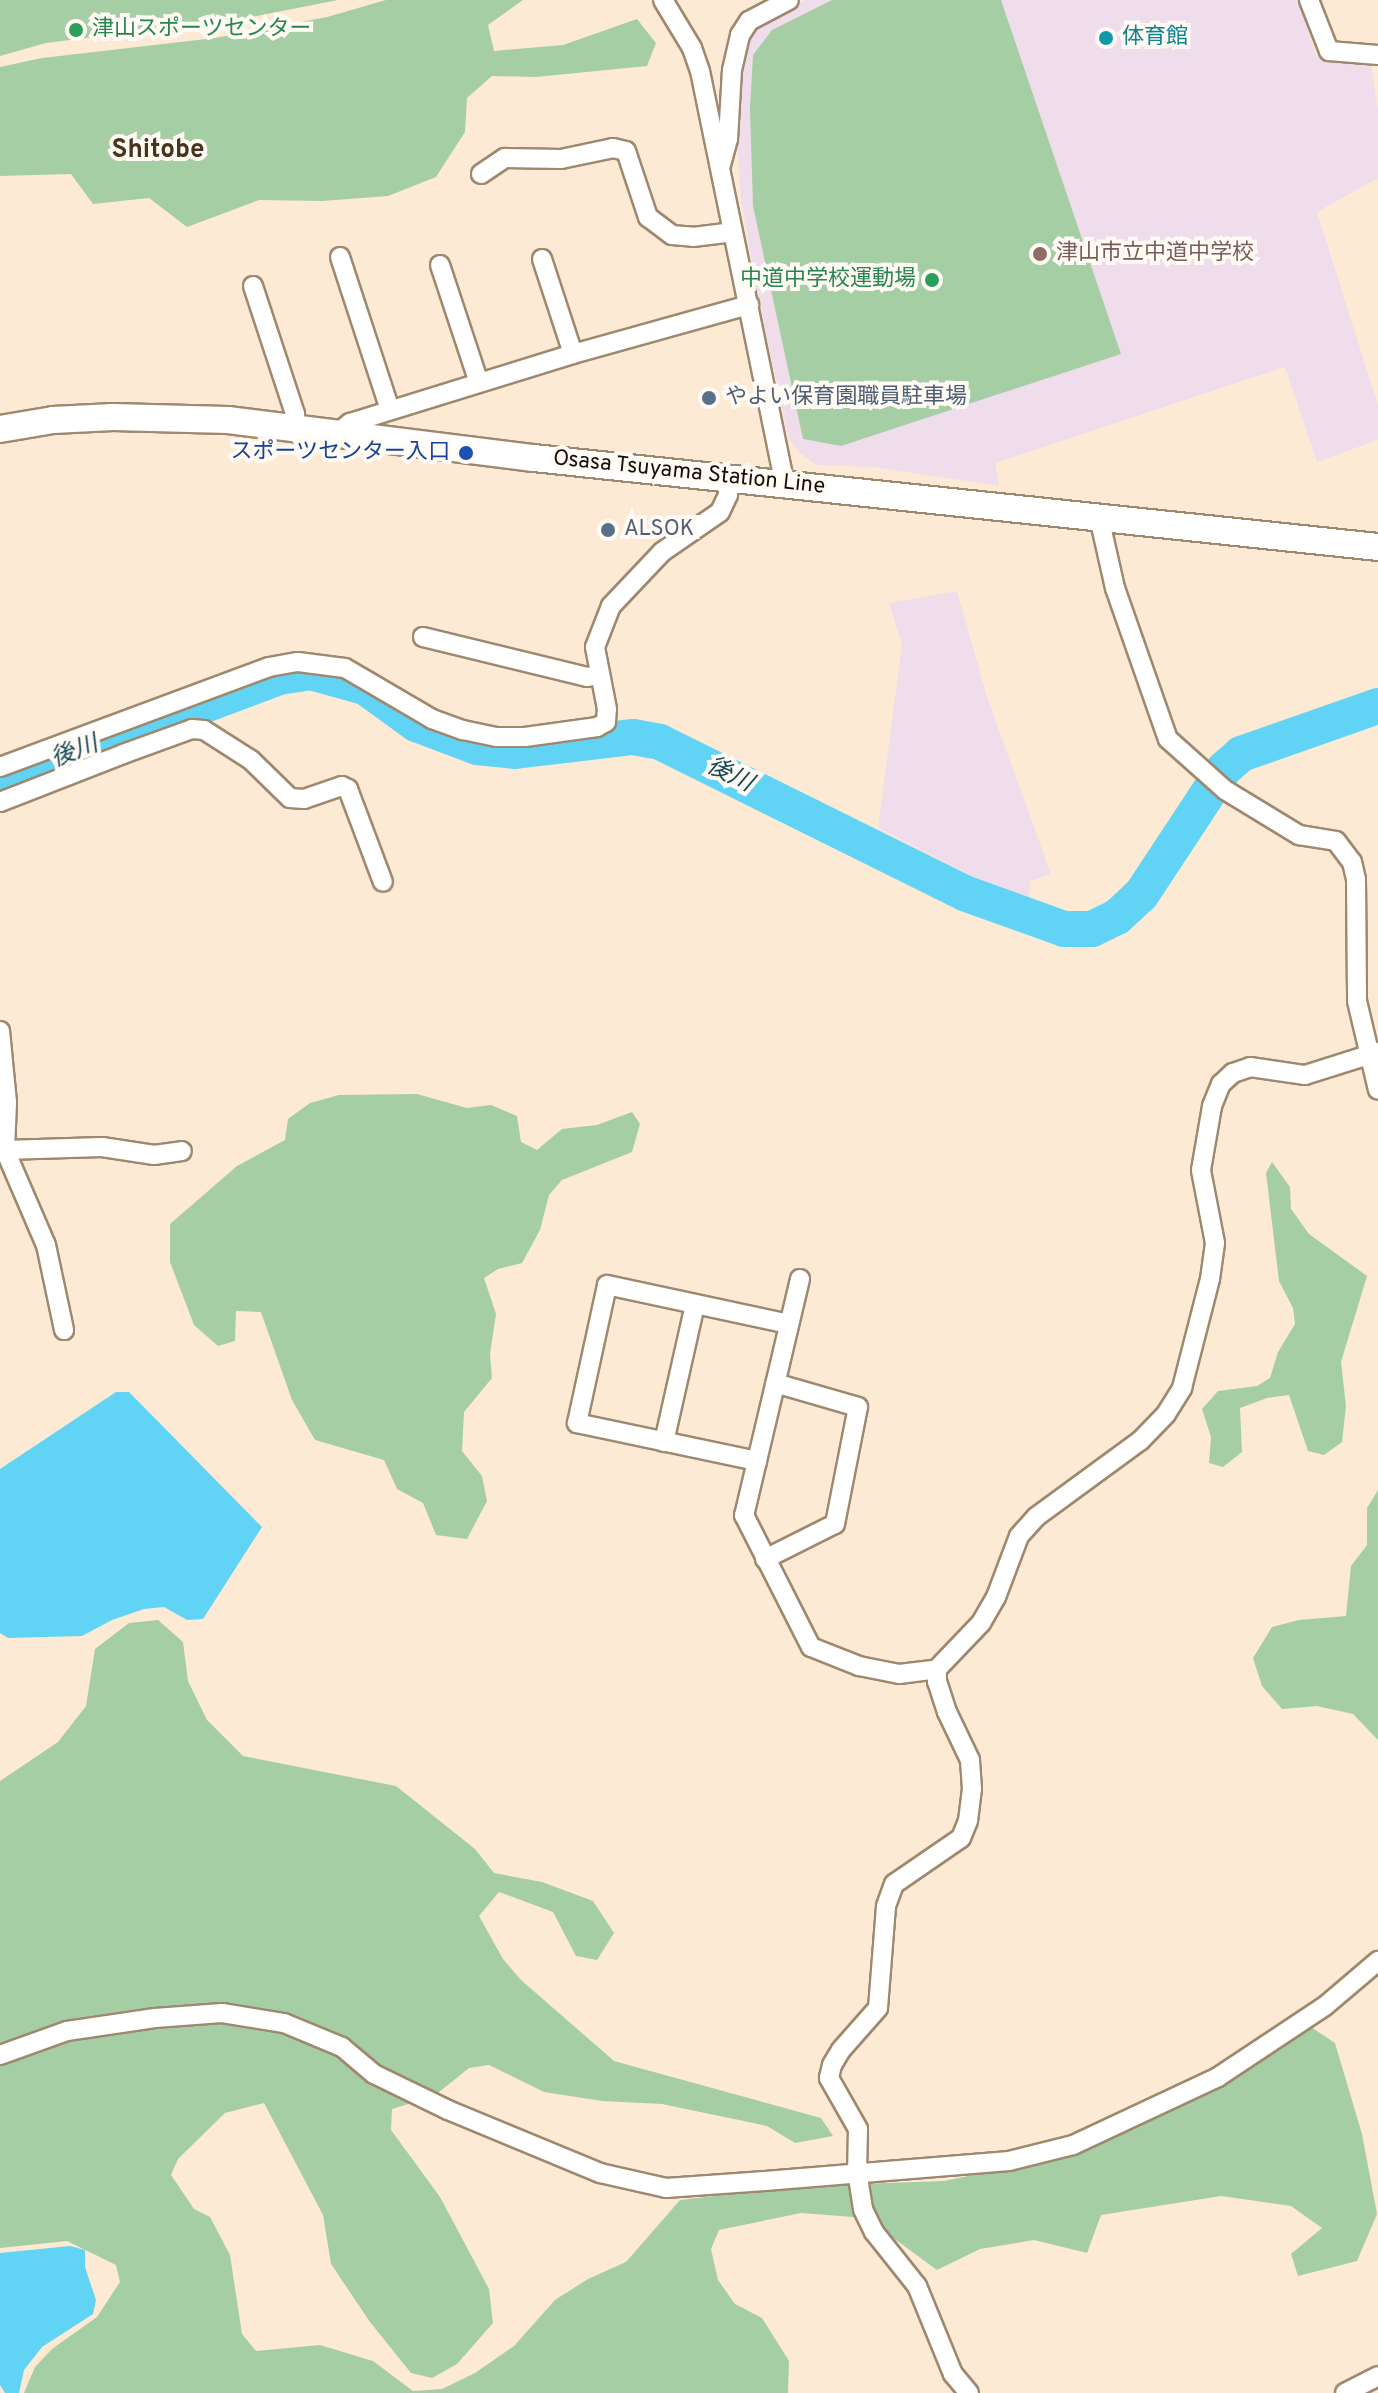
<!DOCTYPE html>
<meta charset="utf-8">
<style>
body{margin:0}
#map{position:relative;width:1378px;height:2393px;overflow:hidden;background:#fdead4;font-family:Overpass,"Noto Sans JP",sans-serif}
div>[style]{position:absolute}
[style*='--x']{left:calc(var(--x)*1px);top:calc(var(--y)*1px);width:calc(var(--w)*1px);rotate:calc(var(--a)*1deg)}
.education>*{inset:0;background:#f0ddec}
.green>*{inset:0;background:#a6cea5}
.water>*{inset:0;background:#61d4f6}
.river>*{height:36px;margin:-18px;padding:0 18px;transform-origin:18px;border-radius:18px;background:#61d4f6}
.roads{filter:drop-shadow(2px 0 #9e896f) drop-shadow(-2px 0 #9e896f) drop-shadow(0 2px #9e896f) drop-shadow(0 -2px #9e896f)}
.street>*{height:18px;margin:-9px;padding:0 9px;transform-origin:9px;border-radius:9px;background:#fff}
.secondary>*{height:26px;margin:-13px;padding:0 13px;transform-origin:13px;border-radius:13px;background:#fff}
.dots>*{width:22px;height:22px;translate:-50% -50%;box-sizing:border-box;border:4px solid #fffaf4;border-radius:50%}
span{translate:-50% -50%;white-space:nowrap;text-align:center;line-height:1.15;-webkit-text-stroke:8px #fffaf4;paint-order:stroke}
.leisure-label{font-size:22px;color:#27864d}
.left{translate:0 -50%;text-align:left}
.right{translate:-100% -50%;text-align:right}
.culture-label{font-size:22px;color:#0d838f}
.education-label{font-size:22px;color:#785e54}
.service-label{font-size:22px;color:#4e5e75}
.transit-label{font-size:22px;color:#164399}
.street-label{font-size:22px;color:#150e05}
.water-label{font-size:24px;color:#154856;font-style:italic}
.quarter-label{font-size:26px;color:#46341d;font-weight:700}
</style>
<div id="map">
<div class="education">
<i style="clip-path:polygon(804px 0,1302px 0,1313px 28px,1309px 34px,1317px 58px,1371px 64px,1378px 109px,1378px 178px,1317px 212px,1378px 405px,1378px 440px,1317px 462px,1285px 367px,995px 463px,999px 486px,874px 467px,816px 465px,800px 453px,789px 440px,758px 297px,741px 201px,737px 143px,739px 82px,750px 35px,763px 23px)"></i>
<i style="clip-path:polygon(957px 591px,988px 700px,1051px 874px,1030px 881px,1029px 905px,878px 828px,902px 644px,889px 603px)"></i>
</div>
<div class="green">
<i style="clip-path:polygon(0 0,338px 0,257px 16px,46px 43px,0 56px)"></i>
<i style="clip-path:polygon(386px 0,523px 0,488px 25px,494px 51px,563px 45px,637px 19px,656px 43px,647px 66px,536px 77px,492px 76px,467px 98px,465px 132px,436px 177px,388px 196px,322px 201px,259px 200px,187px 227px,149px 198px,93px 204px,71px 174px,0 176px,0 67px,42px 58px,215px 38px,327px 17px)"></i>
<i style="clip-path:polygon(832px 0,1001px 0,1121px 354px,841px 446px,803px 439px,753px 206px,750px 109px,753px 55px,772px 30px)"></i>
<i style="clip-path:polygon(417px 1094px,467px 1108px,491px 1105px,517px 1116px,521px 1142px,537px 1150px,562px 1129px,597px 1125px,632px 1112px,640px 1124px,632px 1152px,562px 1180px,549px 1195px,540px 1230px,522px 1263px,498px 1269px,484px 1278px,496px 1314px,490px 1354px,492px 1378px,464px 1412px,462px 1451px,482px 1476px,487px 1501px,467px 1539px,436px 1535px,423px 1503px,397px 1489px,384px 1460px,315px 1440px,292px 1400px,261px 1312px,236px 1311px,235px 1341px,218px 1346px,194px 1325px,170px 1262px,170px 1224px,237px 1166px,285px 1140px,288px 1119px,310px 1103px,339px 1095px)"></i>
<i style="clip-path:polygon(1272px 1162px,1290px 1187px,1291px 1209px,1309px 1234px,1367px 1276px,1341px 1362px,1346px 1406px,1342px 1442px,1324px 1455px,1308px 1451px,1289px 1395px,1267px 1398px,1240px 1408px,1242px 1452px,1223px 1467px,1209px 1463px,1211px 1437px,1202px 1409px,1218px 1391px,1257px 1386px,1270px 1378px,1278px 1352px,1295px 1324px,1293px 1308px,1279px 1281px,1266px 1173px)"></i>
<i style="clip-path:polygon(1378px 1490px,1378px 1740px,1353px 1714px,1317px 1706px,1282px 1709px,1262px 1686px,1253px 1658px,1272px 1627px,1299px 1620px,1346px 1616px,1351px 1566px,1367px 1545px,1367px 1508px)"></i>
<i style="clip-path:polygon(158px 1620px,183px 1642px,188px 1681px,207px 1720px,243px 1756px,396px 1786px,475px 1849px,494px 1873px,542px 1882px,593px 1901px,614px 1933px,597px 1960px,576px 1956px,553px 1912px,499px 1892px,479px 1916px,503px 1959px,521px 1980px,614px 2061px,821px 2118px,833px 2136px,795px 2143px,767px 2126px,662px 2104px,602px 2101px,544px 2092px,489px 2065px,469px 2068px,434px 2096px,392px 2109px,391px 2130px,440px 2197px,489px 2289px,493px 2323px,457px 2364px,432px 2378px,411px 2373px,370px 2322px,331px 2264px,323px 2215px,264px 2103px,225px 2113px,178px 2159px,171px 2175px,194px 2209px,210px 2217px,230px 2255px,242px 2334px,256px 2351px,320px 2345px,373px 2361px,413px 2391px,442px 2389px,475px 2373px,514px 2346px,555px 2300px,588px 2279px,626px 2262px,680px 2200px,802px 2186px,944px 2181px,1080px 2153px,1239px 2074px,1311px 2027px,1335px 2043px,1362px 2134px,1377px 2214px,1357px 2261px,1298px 2276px,1291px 2254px,1322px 2228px,1291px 2206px,1221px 2196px,1101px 2215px,1087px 2253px,1034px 2240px,980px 2249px,937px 2270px,866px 2218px,801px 2213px,719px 2230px,711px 2249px,718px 2280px,735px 2304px,762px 2318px,789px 2361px,788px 2393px,24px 2393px,35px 2367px,52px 2349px,97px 2317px,120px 2282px,116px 2265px,67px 2241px,0 2248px,0 1781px,58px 1742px,86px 1706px,95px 1649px,129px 1623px)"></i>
</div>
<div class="water">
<i style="clip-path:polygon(116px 1392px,129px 1392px,262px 1527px,203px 1619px,187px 1620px,164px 1607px,144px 1609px,112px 1620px,82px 1636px,8px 1638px,0 1633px,0 1469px)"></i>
<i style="clip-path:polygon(70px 2246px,85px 2250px,85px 2267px,96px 2300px,93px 2314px,42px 2347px,24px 2370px,19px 2393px,5px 2393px,0 2385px,0 2253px)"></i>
</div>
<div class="river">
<i style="--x:0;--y:782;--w:298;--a:-20.6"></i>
<i style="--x:279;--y:677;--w:31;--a:-9"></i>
<i style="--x:310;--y:672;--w:57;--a:15.3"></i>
<i style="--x:365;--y:687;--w:63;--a:36"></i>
<i style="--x:416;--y:724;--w:65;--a:20.7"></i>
<i style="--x:477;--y:747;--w:38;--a:6"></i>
<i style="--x:515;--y:751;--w:119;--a:-6.8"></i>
<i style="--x:633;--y:737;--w:27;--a:10"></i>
<i style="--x:660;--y:742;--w:339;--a:26.4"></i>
<i style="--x:964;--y:893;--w:106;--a:19.8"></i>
<i style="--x:1064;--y:929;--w:28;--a:0"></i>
<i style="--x:1092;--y:929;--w:28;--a:-26"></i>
<i style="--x:1117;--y:917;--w:33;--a:-43"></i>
<i style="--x:1141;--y:895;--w:151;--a:-56.6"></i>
<i style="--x:1224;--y:769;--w:23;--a:-41"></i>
<i style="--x:1241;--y:754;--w:145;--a:-19.3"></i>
</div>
<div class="roads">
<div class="street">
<i style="--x:663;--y:0;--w:56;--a:58.9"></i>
<i style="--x:692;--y:48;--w:24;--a:71"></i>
<i style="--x:700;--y:71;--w:422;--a:78.4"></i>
<i style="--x:1309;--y:0;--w:55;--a:68.6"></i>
<i style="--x:1329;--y:51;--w:49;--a:4.7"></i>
<i style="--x:721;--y:165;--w:27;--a:-75"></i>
<i style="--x:728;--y:139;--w:69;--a:-86.7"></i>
<i style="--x:732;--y:70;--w:36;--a:-77"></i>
<i style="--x:740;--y:35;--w:17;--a:-57"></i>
<i style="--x:749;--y:21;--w:45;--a:-27.7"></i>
<i style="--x:481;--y:174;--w:29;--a:-34"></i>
<i style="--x:505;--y:158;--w:56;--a:1"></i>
<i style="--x:561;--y:159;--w:53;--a:-11.9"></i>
<i style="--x:613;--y:148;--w:13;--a:13"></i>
<i style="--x:626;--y:151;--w:70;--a:71.6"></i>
<i style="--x:648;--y:217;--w:30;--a:37"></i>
<i style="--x:672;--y:235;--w:21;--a:5"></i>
<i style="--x:693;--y:237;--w:39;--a:-7"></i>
<i style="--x:340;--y:257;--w:161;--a:71.9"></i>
<i style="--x:542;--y:259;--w:100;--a:71.9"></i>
<i style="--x:440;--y:265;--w:124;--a:71.7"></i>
<i style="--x:253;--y:286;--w:135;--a:71.8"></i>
<i style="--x:295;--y:414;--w:13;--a:90"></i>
<i style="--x:338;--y:433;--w:16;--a:-40"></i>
<i style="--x:350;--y:423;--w:233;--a:-17.2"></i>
<i style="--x:573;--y:354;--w:183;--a:-15.6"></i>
<i style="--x:1099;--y:517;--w:73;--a:77.3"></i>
<i style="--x:1115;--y:588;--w:160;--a:70.7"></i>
<i style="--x:1168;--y:739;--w:76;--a:41.8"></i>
<i style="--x:1225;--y:790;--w:87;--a:31.3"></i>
<i style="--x:1299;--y:835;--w:37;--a:9"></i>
<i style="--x:1336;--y:841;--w:26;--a:53"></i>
<i style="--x:1352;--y:862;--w:18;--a:77"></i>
<i style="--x:1356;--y:880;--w:121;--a:89.5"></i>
<i style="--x:1357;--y:1001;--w:91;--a:76.7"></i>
<i style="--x:423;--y:637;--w:169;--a:13.7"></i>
<i style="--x:587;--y:677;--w:11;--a:-10"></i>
<i style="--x:0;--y:767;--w:287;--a:-20.4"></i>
<i style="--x:269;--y:667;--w:29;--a:-10"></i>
<i style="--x:298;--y:662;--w:47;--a:7.3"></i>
<i style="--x:345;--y:668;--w:101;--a:30.4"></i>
<i style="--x:432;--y:719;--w:33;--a:20"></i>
<i style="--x:463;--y:730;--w:34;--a:12"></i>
<i style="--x:496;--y:737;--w:29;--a:0"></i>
<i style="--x:525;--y:737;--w:73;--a:-7.9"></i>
<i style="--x:597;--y:727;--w:10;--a:-29"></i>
<i style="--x:606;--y:722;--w:13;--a:-86"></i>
<i style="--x:607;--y:709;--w:63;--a:-101"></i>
<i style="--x:595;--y:647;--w:44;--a:-68.7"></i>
<i style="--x:611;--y:606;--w:74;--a:-46.6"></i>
<i style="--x:662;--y:552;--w:70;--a:-34.6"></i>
<i style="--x:720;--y:512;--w:19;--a:-65"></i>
<i style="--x:728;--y:495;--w:18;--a:-87"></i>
<i style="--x:0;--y:802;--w:132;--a:-21.3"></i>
<i style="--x:123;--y:754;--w:73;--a:-19.9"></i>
<i style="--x:192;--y:729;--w:12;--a:5"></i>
<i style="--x:204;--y:730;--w:56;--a:32.6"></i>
<i style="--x:251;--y:760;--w:54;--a:44.3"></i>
<i style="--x:290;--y:798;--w:14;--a:4"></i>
<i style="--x:304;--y:799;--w:40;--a:-18.9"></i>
<i style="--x:342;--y:786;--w:7;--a:27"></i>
<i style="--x:348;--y:789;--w:99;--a:69.4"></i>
<i style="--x:0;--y:1031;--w:71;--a:84.4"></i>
<i style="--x:7;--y:1102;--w:48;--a:92.4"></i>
<i style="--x:5;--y:1150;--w:103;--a:66.7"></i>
<i style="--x:46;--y:1245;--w:87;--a:78"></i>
<i style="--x:5;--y:1150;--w:97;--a:-1.8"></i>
<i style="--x:102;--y:1147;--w:53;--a:8.7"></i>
<i style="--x:154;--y:1155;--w:28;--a:-8"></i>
<i style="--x:800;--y:1279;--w:243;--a:103.3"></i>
<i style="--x:744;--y:1515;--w:148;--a:63.1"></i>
<i style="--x:811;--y:1647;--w:52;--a:21.6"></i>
<i style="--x:859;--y:1666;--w:41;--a:11.3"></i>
<i style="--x:899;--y:1674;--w:38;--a:-7"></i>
<i style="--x:664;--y:1442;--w:141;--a:-77.3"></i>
<i style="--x:757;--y:1461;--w:184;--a:-168.1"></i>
<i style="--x:577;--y:1423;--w:141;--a:-77.7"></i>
<i style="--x:607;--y:1285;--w:186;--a:12.1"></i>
<i style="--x:765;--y:1559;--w:78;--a:-26.6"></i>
<i style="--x:835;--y:1524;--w:119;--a:-78.9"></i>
<i style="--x:858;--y:1407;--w:86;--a:-163.9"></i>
<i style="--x:0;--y:2055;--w:71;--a:-19.7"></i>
<i style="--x:67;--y:2031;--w:89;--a:-8.4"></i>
<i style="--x:155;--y:2018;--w:67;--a:-4.3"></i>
<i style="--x:222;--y:2013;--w:63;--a:9.2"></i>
<i style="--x:284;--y:2023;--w:63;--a:22.5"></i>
<i style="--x:342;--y:2047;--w:42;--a:40.2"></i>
<i style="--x:374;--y:2074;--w:82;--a:25.9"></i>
<i style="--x:448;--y:2110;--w:165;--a:22.5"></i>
<i style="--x:600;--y:2173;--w:68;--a:12.8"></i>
<i style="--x:666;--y:2188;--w:99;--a:-4"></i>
<i style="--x:765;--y:2181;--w:245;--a:-4.7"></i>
<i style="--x:1009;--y:2161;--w:66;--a:-14"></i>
<i style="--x:1073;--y:2145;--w:160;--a:-25.1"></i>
<i style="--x:1218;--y:2077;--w:128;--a:-33.6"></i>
<i style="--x:1325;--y:2006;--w:70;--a:-40.3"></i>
<i style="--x:969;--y:2393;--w:25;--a:-130"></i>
<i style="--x:953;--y:2374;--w:95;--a:-112.2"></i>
<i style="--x:917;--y:2286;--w:69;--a:-128.5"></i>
<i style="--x:874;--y:2232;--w:25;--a:-116"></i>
<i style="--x:863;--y:2209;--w:36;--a:-99"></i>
<i style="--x:857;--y:2173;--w:44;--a:-88.7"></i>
<i style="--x:858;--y:2129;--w:59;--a:-119.6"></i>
<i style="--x:829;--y:2078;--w:13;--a:-77"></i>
<i style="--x:832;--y:2065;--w:17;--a:-59"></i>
<i style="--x:841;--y:2050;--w:56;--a:-48.6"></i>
<i style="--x:878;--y:2008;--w:102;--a:-85.5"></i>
<i style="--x:886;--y:1906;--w:23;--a:-70"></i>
<i style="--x:894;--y:1884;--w:81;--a:-34.5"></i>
<i style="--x:961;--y:1838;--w:18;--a:-68"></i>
<i style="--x:968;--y:1821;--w:32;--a:-83"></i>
<i style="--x:972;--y:1789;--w:29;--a:-94"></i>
<i style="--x:970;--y:1760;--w:53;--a:-115.6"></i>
<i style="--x:947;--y:1712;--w:32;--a:-108"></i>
<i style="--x:937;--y:1682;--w:13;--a:-90"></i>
<i style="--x:937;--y:1669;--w:64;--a:-46.3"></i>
<i style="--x:981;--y:1623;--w:30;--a:-60"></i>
<i style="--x:996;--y:1597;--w:65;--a:-69.3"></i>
<i style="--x:1019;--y:1536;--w:25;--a:-48"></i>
<i style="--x:1036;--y:1517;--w:129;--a:-36.2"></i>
<i style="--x:1140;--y:1441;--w:37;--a:-46"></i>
<i style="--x:1166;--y:1414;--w:31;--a:-58"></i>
<i style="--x:1182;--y:1388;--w:113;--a:-75.6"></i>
<i style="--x:1210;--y:1279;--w:36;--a:-82"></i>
<i style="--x:1215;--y:1243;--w:74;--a:-100.9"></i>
<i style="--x:1201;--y:1170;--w:65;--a:-80.2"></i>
<i style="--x:1212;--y:1106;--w:24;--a:-68"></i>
<i style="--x:1221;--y:1084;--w:16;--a:-43"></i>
<i style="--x:1233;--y:1073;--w:18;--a:-19"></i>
<i style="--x:1250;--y:1067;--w:56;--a:8.3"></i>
<i style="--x:1305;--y:1075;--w:77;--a:-17.5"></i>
<i style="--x:1345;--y:2393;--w:37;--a:-27"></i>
</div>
<div class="secondary">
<i style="--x:0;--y:429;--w:54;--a:-9.6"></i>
<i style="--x:53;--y:420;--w:60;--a:-2.9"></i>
<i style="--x:113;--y:417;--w:115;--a:1.5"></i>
<i style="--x:228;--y:420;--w:308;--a:7.1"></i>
<i style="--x:534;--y:458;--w:849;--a:6.02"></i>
</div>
</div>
<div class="dots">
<i style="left:76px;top:30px;background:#2e9e5b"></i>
<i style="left:1106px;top:38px;background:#0f9aa8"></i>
<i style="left:1040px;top:254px;background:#8d6e63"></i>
<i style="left:932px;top:280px;background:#2e9e5b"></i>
<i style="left:709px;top:398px;background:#5c6f8a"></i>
<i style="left:466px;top:453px;background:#1a4fb4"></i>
<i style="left:608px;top:530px;background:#5c6f8a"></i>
</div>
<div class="leisure-label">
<span class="left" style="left:92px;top:30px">津山スポーツセンター</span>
<span class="right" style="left:916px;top:280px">中道中学校運動場</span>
</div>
<div class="culture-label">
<span class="left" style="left:1122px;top:38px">体育館</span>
</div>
<div class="education-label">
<span class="left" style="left:1056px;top:254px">津山市立中道中学校</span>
</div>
<div class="service-label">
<span class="left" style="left:725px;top:398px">やよい保育園職員駐車場</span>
<span class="left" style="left:624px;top:530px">ALSOK</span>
</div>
<div class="transit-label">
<span class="right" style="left:450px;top:453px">スポーツセンター入口</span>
</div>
<div class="street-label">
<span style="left:689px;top:473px;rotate:6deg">Osasa Tsuyama Station Line</span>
</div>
<div class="water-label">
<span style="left:75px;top:753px;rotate:-21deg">後川</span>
<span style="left:729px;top:776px;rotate:26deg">後川</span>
</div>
<div class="quarter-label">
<span style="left:158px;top:151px">Shitobe</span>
</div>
</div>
